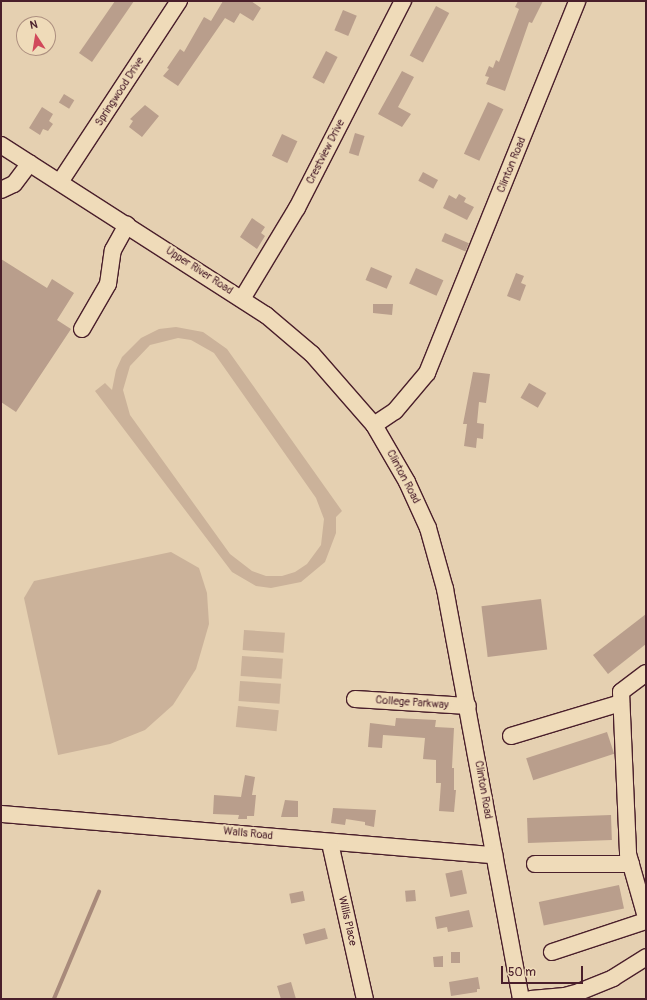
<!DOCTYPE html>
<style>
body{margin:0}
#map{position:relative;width:647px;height:1000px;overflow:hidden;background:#e5d0b1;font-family:Pangolin,sans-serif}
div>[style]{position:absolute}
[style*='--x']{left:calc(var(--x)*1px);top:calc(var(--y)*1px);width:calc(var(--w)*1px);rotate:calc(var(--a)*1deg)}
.green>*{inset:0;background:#cbb29a;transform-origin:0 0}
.stream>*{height:3.5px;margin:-1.75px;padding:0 1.75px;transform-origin:1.75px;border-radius:1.75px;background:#a88a7b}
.building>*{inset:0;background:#b99e8c;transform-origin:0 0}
.roads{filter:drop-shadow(1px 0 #4a1f2b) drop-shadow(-1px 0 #4a1f2b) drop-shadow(0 1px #4a1f2b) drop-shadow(0 -1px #4a1f2b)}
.minor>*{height:16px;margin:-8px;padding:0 8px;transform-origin:8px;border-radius:8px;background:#efdbb9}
span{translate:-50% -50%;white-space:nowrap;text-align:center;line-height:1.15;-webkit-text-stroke:4px #efdbb9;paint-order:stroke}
.street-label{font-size:11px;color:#4a1f2b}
.frame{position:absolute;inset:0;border:2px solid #4a1f2b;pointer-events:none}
.north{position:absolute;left:16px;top:16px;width:40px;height:40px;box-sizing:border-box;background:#efdbb9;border:1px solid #ad9080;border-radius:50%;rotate:348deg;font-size:11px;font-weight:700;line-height:16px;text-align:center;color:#4a1f2b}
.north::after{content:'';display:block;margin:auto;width:14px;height:18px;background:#d1495b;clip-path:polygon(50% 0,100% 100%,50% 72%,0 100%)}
.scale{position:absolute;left:501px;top:966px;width:82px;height:18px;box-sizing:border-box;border:2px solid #4a1f2b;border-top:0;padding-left:5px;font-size:12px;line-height:14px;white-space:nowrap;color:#4a1f2b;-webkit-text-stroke:3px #efdbb9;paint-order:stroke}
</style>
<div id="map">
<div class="green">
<i style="clip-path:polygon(evenodd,176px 327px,203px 332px,227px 349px,342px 511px,336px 517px,336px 533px,325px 562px,301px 582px,271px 588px,256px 586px,232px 572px,95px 391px,105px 383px,112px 390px,116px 370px,122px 357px,141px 338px,159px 329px,176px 327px,178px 338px,191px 340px,214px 353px,316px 498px,324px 519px,321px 545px,307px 564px,295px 572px,282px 576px,266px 576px,252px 571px,230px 554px,130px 415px,123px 390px,130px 366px,150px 345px,178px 338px)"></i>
<i style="clip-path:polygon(171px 552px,199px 568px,207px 593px,209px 624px,196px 669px,173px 705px,145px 730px,110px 744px,58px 755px,24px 598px,34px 581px)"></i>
<i style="left:244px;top:630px;width:41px;height:20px;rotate:4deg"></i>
<i style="left:242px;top:656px;width:41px;height:20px;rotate:4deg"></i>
<i style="left:240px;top:681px;width:41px;height:20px;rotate:4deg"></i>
<i style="left:238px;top:706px;width:41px;height:21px;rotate:6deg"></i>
</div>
<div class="stream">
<i style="--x:54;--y:999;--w:116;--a:-67.2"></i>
</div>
<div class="building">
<i style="clip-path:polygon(115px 1px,134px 1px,92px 62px,79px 53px)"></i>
<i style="clip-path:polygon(223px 1px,251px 1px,261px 8px,253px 21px,240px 13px,234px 23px,225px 18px,178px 86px,163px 76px,169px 69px,167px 68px,180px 49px,184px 52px,204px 17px,211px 21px)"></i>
<i style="clip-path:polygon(518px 1px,543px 1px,532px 23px,529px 22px,505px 91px,486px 84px,489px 77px,485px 76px,489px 66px,493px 68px,496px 60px,499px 62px,519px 9px,515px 7px)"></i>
<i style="left:436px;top:6px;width:15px;height:56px;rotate:28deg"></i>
<i style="left:343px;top:10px;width:15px;height:22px;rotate:23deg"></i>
<i style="left:326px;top:51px;width:13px;height:30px;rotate:27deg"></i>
<i style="clip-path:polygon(402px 71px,414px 77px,398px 107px,411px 114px,402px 127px,378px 114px)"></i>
<i style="left:64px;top:94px;width:12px;height:10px;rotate:31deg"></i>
<i style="left:488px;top:102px;width:17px;height:57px;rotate:25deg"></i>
<i style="clip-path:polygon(145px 105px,159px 116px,142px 137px,129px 127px,133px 121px,130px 119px)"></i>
<i style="clip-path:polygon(42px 107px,53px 114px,49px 121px,53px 124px,48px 131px,43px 129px,40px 135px,29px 128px)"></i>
<i style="left:355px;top:133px;width:10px;height:21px;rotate:17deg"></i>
<i style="left:282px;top:134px;width:17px;height:24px;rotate:25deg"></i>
<i style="left:423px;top:172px;width:17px;height:10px;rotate:28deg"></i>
<i style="clip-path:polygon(459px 194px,466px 198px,464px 202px,474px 207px,467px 220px,443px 208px,449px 195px,456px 199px)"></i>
<i style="clip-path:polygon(252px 218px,265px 227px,261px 233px,265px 236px,257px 249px,240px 237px)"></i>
<i style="left:445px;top:233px;width:26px;height:9px;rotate:23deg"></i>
<i style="clip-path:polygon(1px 259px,47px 288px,52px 279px,74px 293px,57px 320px,71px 329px,16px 412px,1px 402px)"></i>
<i style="left:371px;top:267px;width:23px;height:14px;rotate:23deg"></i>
<i style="left:416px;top:268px;width:30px;height:17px;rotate:24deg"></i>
<i style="clip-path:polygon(516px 273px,524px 276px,521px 283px,526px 285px,520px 301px,507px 296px)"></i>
<i style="clip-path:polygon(373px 304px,393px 304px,392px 315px,373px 313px)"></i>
<i style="clip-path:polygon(473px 372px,490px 374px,486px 403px,479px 402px,477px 423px,484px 424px,483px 439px,477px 438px,476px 448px,464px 446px,467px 424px,463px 424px)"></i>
<i style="left:529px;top:383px;width:20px;height:17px;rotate:30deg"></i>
<i style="left:541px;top:599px;width:51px;height:60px;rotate:83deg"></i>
<i style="clip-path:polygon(646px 614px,646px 644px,608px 674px,593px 655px)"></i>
<i style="clip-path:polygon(396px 718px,436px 720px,435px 727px,454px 728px,452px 768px,454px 768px,454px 790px,456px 790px,454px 812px,439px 811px,441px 783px,436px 783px,436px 760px,423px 759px,425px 738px,383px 735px,382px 748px,368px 747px,370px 723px,395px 726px)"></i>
<i style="left:607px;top:732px;width:23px;height:85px;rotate:72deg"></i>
<i style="clip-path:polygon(245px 775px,255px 777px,252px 795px,256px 795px,254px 816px,247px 816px,247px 819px,238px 819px,239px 815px,213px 814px,214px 795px,241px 797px)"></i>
<i style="clip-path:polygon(285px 800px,298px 801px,298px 817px,281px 817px)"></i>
<i style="clip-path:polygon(333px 808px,376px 810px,374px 827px,365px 825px,365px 822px,346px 819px,345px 825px,331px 823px)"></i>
<i style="left:611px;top:815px;width:25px;height:84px;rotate:88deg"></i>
<i style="left:462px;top:870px;width:24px;height:17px;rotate:78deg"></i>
<i style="left:619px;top:885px;width:24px;height:82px;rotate:78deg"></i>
<i style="left:415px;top:890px;width:11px;height:10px;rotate:85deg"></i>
<i style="left:303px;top:891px;width:10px;height:14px;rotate:79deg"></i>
<i style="clip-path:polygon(469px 910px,473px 927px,448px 932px,447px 927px,437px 929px,435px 917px)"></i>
<i style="left:325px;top:928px;width:11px;height:23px;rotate:75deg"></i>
<i style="left:451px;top:952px;width:9px;height:11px"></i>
<i style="clip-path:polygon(443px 956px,443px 967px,434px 967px,433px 957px)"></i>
<i style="clip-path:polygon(478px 977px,480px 989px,477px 989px,477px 992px,451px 996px,449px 982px)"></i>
<i style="clip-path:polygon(291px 982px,296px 999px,281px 999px,277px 986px)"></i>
</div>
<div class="roads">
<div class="minor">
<i style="--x:1;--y:145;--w:315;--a:32.7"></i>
<i style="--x:266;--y:315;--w:60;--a:40.3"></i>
<i style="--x:312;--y:354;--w:94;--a:48.9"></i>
<i style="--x:374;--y:425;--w:66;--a:59.9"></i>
<i style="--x:407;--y:482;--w:51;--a:65.5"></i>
<i style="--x:428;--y:528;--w:63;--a:74.4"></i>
<i style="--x:445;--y:589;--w:417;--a:79.5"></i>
<i style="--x:60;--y:182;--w:217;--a:-56.7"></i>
<i style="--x:1;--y:190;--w:14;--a:-25"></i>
<i style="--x:14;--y:184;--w:26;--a:-53"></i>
<i style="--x:242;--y:299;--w:106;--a:-58.9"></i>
<i style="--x:297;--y:208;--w:233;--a:-62.9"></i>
<i style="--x:82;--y:329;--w:52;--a:-60"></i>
<i style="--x:108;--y:284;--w:34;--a:-82"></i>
<i style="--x:113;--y:250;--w:29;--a:-61"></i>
<i style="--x:374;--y:425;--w:25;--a:-34"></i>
<i style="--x:395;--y:411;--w:50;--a:-49.9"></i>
<i style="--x:427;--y:373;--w:401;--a:-68"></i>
<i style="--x:646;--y:673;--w:31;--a:143"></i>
<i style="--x:621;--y:692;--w:162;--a:87.5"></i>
<i style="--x:628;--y:854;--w:66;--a:74.1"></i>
<i style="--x:355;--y:699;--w:113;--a:3.5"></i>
<i style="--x:511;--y:736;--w:115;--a:-16.7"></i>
<i style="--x:1;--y:814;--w:495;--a:4.8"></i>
<i style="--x:330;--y:843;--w:160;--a:77.4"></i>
<i style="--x:535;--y:864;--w:96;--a:0"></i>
<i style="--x:552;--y:952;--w:99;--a:-18.3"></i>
<i style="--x:531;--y:999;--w:34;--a:-5"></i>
<i style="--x:565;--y:996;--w:15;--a:-16"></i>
<i style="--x:579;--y:992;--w:37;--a:-22"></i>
<i style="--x:613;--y:978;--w:39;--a:-32"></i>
</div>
</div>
<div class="street-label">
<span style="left:120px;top:92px;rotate:-57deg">Springwood Drive</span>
<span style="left:326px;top:152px;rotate:-63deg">Crestview Drive</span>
<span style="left:512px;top:165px;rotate:-68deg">Clinton Road</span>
<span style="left:199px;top:271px;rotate:33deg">Upper River Road</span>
<span style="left:403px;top:477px;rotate:62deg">Clinton Road</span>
<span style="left:412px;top:703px;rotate:4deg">College Parkway</span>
<span style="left:483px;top:790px;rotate:80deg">Clinton Road</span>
<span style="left:248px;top:834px;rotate:6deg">Walls Road</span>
<span style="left:347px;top:921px;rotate:77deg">Willis Place</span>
</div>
<div class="frame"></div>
<div class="north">N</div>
<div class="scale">50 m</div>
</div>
